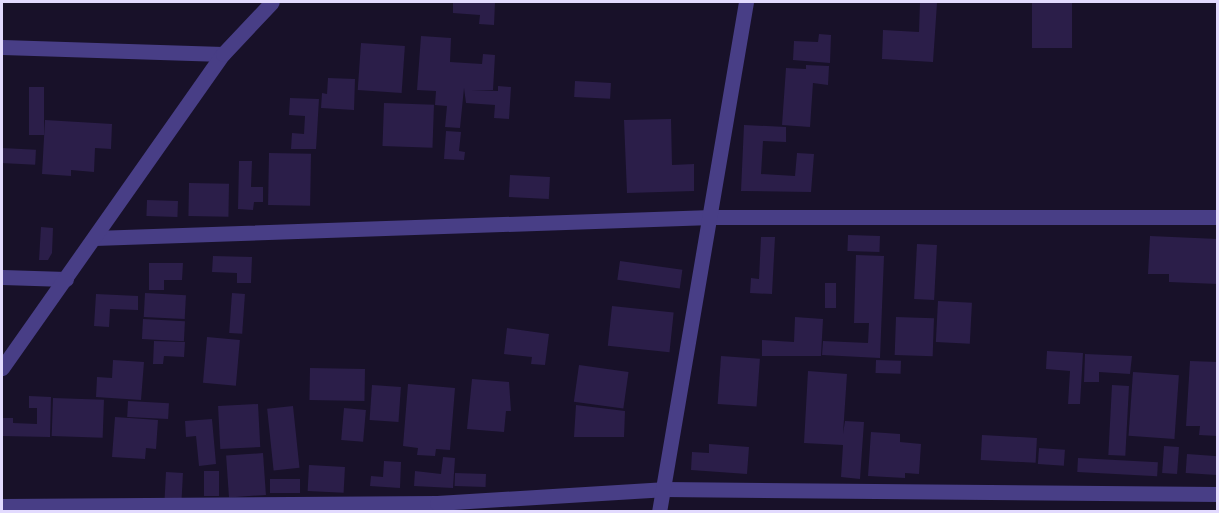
<!DOCTYPE html>
<style>
body{margin:0}
#map{position:relative;width:1219px;height:513px;overflow:hidden;background:#181129;font-family:"Space Grotesk",sans-serif}
div>[style]{position:absolute}
[style*='--x']{left:calc(var(--x)*1px);top:calc(var(--y)*1px);width:calc(var(--w)*1px);rotate:calc(var(--a)*1deg)}
.building>*{inset:0;background:#2b1e49;transform-origin:0 0}
.minor>*{height:15px;margin:-7.5px;padding:0 7.5px;transform-origin:7.5px;border-radius:7.5px;background:#483e86}
span{translate:-50% -50%;white-space:nowrap;text-align:center;line-height:1.15;-webkit-text-stroke:4.5px #181129;paint-order:stroke}
.frame{position:absolute;inset:0;border:3px solid #e2dafe;pointer-events:none}
</style>
<div id="map">
<div class="building">
<i style="clip-path:polygon(453px 2px,495px 2px,494px 25px,479px 24px,480px 15px,453px 13px)"></i>
<i style="clip-path:polygon(920px 2px,937px 3px,933px 62px,882px 59px,883px 30px,919px 32px)"></i>
<i style="left:1032px;top:2px;width:40px;height:46px"></i>
<i style="clip-path:polygon(819px 34px,831px 35px,830px 63px,793px 60px,794px 41px,818px 42px)"></i>
<i style="clip-path:polygon(421px 36px,451px 38px,450px 62px,482px 64px,483px 54px,495px 55px,493px 90px,471px 90px,498px 91px,498px 86px,511px 87px,509px 119px,494px 118px,495px 105px,466px 103px,464px 88px,460px 128px,445px 127px,447px 106px,435px 105px,436px 91px,417px 90px)"></i>
<i style="left:361px;top:43px;width:44px;height:47px;rotate:4deg"></i>
<i style="clip-path:polygon(806px 65px,829px 66px,828px 85px,813px 83px,810px 127px,782px 125px,786px 68px,806px 69px)"></i>
<i style="clip-path:polygon(328px 78px,355px 79px,354px 110px,321px 108px,322px 93px,327px 94px)"></i>
<i style="left:575px;top:81px;width:36px;height:16px;rotate:3deg"></i>
<i style="left:29px;top:87px;width:15px;height:48px"></i>
<i style="clip-path:polygon(290px 98px,319px 99px,316px 149px,291px 149px,292px 133px,304px 134px,305px 116px,289px 115px)"></i>
<i style="left:384px;top:103px;width:50px;height:43px;rotate:2deg"></i>
<i style="clip-path:polygon(671px 119px,672px 165px,694px 164px,694px 191px,627px 193px,624px 120px)"></i>
<i style="clip-path:polygon(45px 120px,112px 124px,111px 149px,95px 148px,94px 172px,71px 170px,71px 176px,42px 174px)"></i>
<i style="clip-path:polygon(744px 125px,786px 127px,786px 142px,763px 141px,761px 174px,795px 176px,797px 153px,814px 154px,811px 192px,741px 191px)"></i>
<i style="clip-path:polygon(446px 131px,461px 132px,459px 151px,465px 152px,464px 160px,444px 159px)"></i>
<i style="left:2px;top:148px;width:34px;height:15px;rotate:3deg"></i>
<i style="left:269px;top:153px;width:42px;height:52px;rotate:1deg"></i>
<i style="clip-path:polygon(239px 161px,252px 161px,251px 187px,263px 187px,263px 202px,254px 202px,253px 210px,238px 209px)"></i>
<i style="left:510px;top:175px;width:40px;height:22px;rotate:3deg"></i>
<i style="left:189px;top:183px;width:40px;height:33px;rotate:1deg"></i>
<i style="left:147px;top:200px;width:31px;height:16px;rotate:2deg"></i>
<i style="clip-path:polygon(41px 227px,53px 228px,52px 253px,48px 260px,39px 260px)"></i>
<i style="left:848px;top:235px;width:32px;height:16px;rotate:2deg"></i>
<i style="clip-path:polygon(1150px 236px,1218px 239px,1218px 284px,1169px 282px,1169px 274px,1148px 274px)"></i>
<i style="clip-path:polygon(761px 237px,775px 237px,772px 294px,750px 293px,751px 278px,759px 279px)"></i>
<i style="left:917px;top:244px;width:20px;height:55px;rotate:3deg"></i>
<i style="clip-path:polygon(856px 255px,884px 256px,880px 358px,822px 355px,823px 341px,868px 343px,869px 323px,854px 323px)"></i>
<i style="clip-path:polygon(213px 256px,252px 257px,251px 283px,237px 283px,237px 273px,212px 272px)"></i>
<i style="left:620px;top:261px;width:63px;height:19px;rotate:8deg"></i>
<i style="clip-path:polygon(149px 263px,183px 263px,182px 280px,164px 280px,164px 290px,149px 290px)"></i>
<i style="left:825px;top:283px;width:11px;height:25px"></i>
<i style="left:145px;top:293px;width:41px;height:24px;rotate:3deg"></i>
<i style="left:232px;top:293px;width:13px;height:40px;rotate:4deg"></i>
<i style="clip-path:polygon(96px 294px,138px 296px,138px 310px,110px 309px,109px 327px,94px 326px)"></i>
<i style="left:938px;top:301px;width:34px;height:41px;rotate:3deg"></i>
<i style="left:612px;top:306px;width:62px;height:40px;rotate:6deg"></i>
<i style="clip-path:polygon(795px 317px,823px 319px,821px 356px,762px 356px,762px 340px,794px 342px)"></i>
<i style="left:896px;top:317px;width:38px;height:38px;rotate:2deg"></i>
<i style="left:143px;top:319px;width:42px;height:20px;rotate:3deg"></i>
<i style="clip-path:polygon(507px 328px,549px 334px,545px 365px,531px 364px,532px 357px,504px 354px)"></i>
<i style="left:207px;top:337px;width:33px;height:46px;rotate:5deg"></i>
<i style="clip-path:polygon(154px 341px,185px 342px,184px 357px,164px 356px,163px 364px,153px 364px)"></i>
<i style="clip-path:polygon(1047px 351px,1083px 353px,1080px 404px,1068px 404px,1070px 371px,1046px 369px)"></i>
<i style="clip-path:polygon(1085px 354px,1132px 356px,1130px 374px,1099px 372px,1099px 382px,1084px 382px)"></i>
<i style="left:721px;top:356px;width:39px;height:48px;rotate:4deg"></i>
<i style="clip-path:polygon(113px 360px,144px 362px,141px 400px,96px 397px,97px 377px,112px 378px)"></i>
<i style="left:876px;top:360px;width:25px;height:13px;rotate:2deg"></i>
<i style="clip-path:polygon(1190px 361px,1218px 362px,1218px 436px,1199px 435px,1200px 426px,1186px 426px)"></i>
<i style="left:579px;top:365px;width:50px;height:37px;rotate:8deg"></i>
<i style="left:310px;top:368px;width:55px;height:32px;rotate:1deg"></i>
<i style="clip-path:polygon(808px 371px,847px 374px,843px 434px,845px 421px,864px 422px,860px 479px,841px 477px,843px 445px,804px 443px)"></i>
<i style="left:1133px;top:372px;width:46px;height:64px;rotate:4deg"></i>
<i style="clip-path:polygon(472px 379px,509px 382px,511px 411px,506px 411px,504px 432px,467px 429px)"></i>
<i style="clip-path:polygon(408px 384px,455px 388px,450px 450px,436px 449px,435px 456px,417px 455px,418px 448px,403px 446px)"></i>
<i style="left:372px;top:385px;width:29px;height:35px;rotate:4deg"></i>
<i style="left:1112px;top:385px;width:17px;height:70px;rotate:3deg"></i>
<i style="clip-path:polygon(29px 396px,51px 397px,50px 437px,2px 436px,2px 418px,13px 418px,13px 423px,37px 424px,37px 408px,29px 408px)"></i>
<i style="left:53px;top:398px;width:51px;height:38px;rotate:2deg"></i>
<i style="left:128px;top:401px;width:41px;height:16px;rotate:3deg"></i>
<i style="left:258px;top:404px;width:43px;height:40px;rotate:87deg"></i>
<i style="clip-path:polygon(576px 405px,625px 411px,624px 437px,574px 437px)"></i>
<i style="left:293px;top:406px;width:62px;height:26px;rotate:84deg"></i>
<i style="left:344px;top:408px;width:22px;height:32px;rotate:5deg"></i>
<i style="clip-path:polygon(115px 417px,158px 420px,156px 449px,146px 448px,145px 459px,112px 457px)"></i>
<i style="clip-path:polygon(212px 419px,216px 464px,199px 466px,196px 436px,186px 437px,185px 421px)"></i>
<i style="clip-path:polygon(871px 432px,900px 434px,900px 442px,921px 444px,919px 474px,905px 473px,905px 478px,868px 476px)"></i>
<i style="left:982px;top:435px;width:55px;height:25px;rotate:3deg"></i>
<i style="clip-path:polygon(709px 444px,749px 447px,747px 474px,691px 470px,692px 452px,709px 453px)"></i>
<i style="left:1164px;top:446px;width:15px;height:27px;rotate:4deg"></i>
<i style="left:1039px;top:448px;width:26px;height:16px;rotate:4deg"></i>
<i style="left:263px;top:453px;width:42px;height:37px;rotate:86deg"></i>
<i style="left:1187px;top:454px;width:31px;height:19px;rotate:4deg"></i>
<i style="clip-path:polygon(443px 457px,455px 458px,453px 488px,414px 486px,415px 471px,441px 474px)"></i>
<i style="left:1078px;top:458px;width:80px;height:14px;rotate:3deg"></i>
<i style="clip-path:polygon(384px 461px,401px 462px,400px 488px,370px 486px,371px 476px,383px 477px)"></i>
<i style="left:309px;top:465px;width:36px;height:26px;rotate:3deg"></i>
<i style="left:204px;top:471px;width:15px;height:25px"></i>
<i style="left:166px;top:472px;width:17px;height:32px;rotate:3deg"></i>
<i style="left:455px;top:473px;width:31px;height:13px;rotate:2deg"></i>
<i style="left:270px;top:479px;width:30px;height:14px"></i>
</div>
<div class="minor">
<i style="--x:2;--y:47;--w:221;--a:1.8"></i>
<i style="--x:94;--y:238;--w:618;--a:-1.95"></i>
<i style="--x:712;--y:217;--w:506;--a:0"></i>
<i style="--x:2;--y:277;--w:64;--a:1.8"></i>
<i style="--x:2;--y:368;--w:384;--a:-54.9"></i>
<i style="--x:223;--y:54;--w:71;--a:-46.7"></i>
<i style="--x:2;--y:506;--w:435;--a:-0.4"></i>
<i style="--x:437;--y:503;--w:226;--a:-3.5"></i>
<i style="--x:663;--y:489;--w:555;--a:0.52"></i>
<i style="--x:659;--y:512;--w:517;--a:-80.32"></i>
</div>
<div class="frame"></div>
</div>
